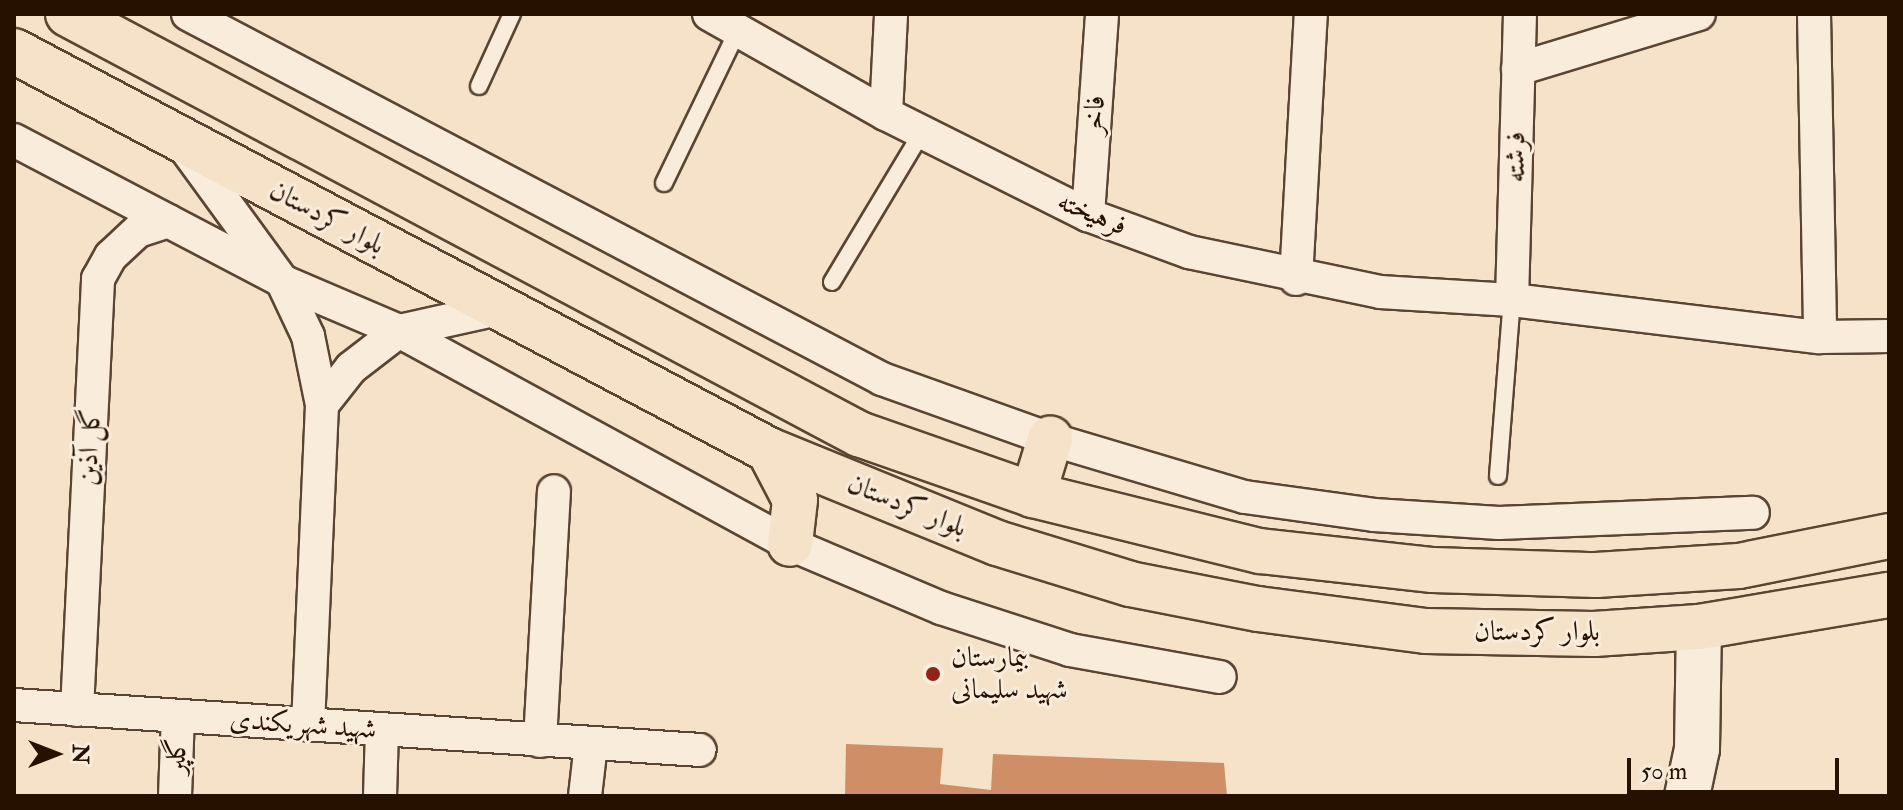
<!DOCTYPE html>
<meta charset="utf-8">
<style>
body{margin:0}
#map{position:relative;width:1903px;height:810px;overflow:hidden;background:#f6e2c8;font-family:"IM FELL Double Pica",Amiri,serif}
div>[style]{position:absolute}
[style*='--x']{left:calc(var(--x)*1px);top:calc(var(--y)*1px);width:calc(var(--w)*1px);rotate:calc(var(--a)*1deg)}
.building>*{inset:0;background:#d08e67}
.roads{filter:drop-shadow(2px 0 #5a4532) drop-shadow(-2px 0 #5a4532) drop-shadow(0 2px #5a4532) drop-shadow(0 -2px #5a4532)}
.lane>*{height:16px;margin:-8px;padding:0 8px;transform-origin:8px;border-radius:8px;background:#f9ecdb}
.street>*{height:32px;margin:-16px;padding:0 16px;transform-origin:16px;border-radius:16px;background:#f9ecdb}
.secondary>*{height:44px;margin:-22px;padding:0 22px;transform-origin:22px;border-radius:22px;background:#f9ecdb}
.primary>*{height:44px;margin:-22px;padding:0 22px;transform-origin:22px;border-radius:22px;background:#f6e2c8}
.dots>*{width:22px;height:22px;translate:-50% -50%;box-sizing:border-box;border:4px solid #f9ecdb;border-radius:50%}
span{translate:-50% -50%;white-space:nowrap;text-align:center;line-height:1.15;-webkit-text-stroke:6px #f9ecdb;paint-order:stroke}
.street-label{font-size:28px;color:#261100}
.poi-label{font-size:28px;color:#261100}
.left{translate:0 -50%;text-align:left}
.frame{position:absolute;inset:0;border:16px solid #261100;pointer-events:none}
.north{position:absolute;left:16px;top:714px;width:80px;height:80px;-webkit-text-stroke:6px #f9ecdb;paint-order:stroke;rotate:90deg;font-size:22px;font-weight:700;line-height:32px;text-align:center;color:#261100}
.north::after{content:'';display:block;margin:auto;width:28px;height:36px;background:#261100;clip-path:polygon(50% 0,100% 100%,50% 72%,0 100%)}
.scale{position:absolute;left:1627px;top:758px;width:212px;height:36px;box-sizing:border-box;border:4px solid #261100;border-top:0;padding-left:10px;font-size:24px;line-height:28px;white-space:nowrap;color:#261100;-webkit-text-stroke:6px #f9ecdb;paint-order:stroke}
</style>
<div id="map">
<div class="building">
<i style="clip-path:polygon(846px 744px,943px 748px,940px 784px,991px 790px,993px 754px,1224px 763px,1227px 796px,845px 796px)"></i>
</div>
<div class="roads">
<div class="lane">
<i style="--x:479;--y:86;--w:79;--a:-65.4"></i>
<i style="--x:664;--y:183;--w:170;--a:-64.2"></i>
<i style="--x:832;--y:282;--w:175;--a:-59"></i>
<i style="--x:1498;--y:476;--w:177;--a:-85.5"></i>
</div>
<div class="street">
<i style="--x:188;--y:14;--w:784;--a:27.74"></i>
<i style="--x:882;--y:379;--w:178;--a:19.7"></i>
<i style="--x:1050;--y:439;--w:203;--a:16.6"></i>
<i style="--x:1245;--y:497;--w:130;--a:7.9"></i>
<i style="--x:1374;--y:515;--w:125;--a:3.7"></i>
<i style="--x:1499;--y:523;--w:254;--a:-2.3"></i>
<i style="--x:709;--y:14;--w:203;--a:29.5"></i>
<i style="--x:886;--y:114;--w:226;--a:26.6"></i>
<i style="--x:1088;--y:215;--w:108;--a:20.1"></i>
<i style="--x:1189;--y:252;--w:195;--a:11.8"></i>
<i style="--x:1380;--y:292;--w:132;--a:3.5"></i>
<i style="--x:1512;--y:300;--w:310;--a:6.9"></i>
<i style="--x:1820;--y:337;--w:69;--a:-0.8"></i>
<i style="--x:1814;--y:14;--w:323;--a:88.9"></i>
<i style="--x:1518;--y:69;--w:189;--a:-16.9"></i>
<i style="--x:886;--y:114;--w:100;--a:-87.1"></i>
<i style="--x:14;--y:140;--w:303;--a:27.7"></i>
<i style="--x:282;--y:281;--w:127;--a:23.1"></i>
<i style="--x:399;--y:331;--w:445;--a:28.6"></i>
<i style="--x:790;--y:544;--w:164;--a:23"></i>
<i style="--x:941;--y:608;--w:136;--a:18"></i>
<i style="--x:1070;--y:650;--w:152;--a:10.2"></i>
<i style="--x:180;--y:141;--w:173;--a:53.9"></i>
<i style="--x:282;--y:281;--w:61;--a:64.7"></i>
<i style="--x:308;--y:336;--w:70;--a:78.5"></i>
<i style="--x:322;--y:405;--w:320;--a:92.5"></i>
<i style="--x:1088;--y:215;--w:201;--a:-86"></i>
<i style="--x:1296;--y:279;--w:265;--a:-86.8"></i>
<i style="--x:1512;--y:300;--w:286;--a:-88.4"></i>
<i style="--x:322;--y:405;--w:47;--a:-51.9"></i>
<i style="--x:351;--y:368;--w:61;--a:-37.6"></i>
<i style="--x:399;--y:331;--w:101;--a:-12.5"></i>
<i style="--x:14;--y:705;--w:687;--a:3.75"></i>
<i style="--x:77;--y:710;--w:432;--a:-87.2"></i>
<i style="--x:98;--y:279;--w:26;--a:-61"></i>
<i style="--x:111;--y:256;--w:37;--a:-43"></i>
<i style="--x:138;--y:231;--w:32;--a:-18"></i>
<i style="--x:540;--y:741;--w:250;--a:-86.8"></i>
<i style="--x:175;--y:796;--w:80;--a:-87.9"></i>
<i style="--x:380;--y:796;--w:66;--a:-88.3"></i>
<i style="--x:585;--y:796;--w:52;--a:-83.4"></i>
</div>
<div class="secondary">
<i style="--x:1687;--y:796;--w:48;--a:-78"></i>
<i style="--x:1697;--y:749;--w:122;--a:-89.1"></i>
</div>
<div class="primary">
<i style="--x:68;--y:14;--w:896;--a:27.97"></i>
<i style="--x:859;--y:434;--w:184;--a:19.3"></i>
<i style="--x:1033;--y:495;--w:234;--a:13.9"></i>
<i style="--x:1260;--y:551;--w:174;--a:6.3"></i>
<i style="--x:1433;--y:570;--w:163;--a:1.8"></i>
<i style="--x:1596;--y:575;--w:143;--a:-3.6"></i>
<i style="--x:1739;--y:566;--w:153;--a:-11.3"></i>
<i style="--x:14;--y:51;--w:854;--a:27.86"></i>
<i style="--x:769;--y:450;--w:246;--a:22.2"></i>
<i style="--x:997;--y:543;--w:139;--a:17.1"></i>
<i style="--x:1130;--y:584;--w:130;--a:11.1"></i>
<i style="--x:1258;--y:609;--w:169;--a:7.5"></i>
<i style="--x:1426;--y:631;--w:168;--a:1"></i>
<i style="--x:1594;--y:634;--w:105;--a:-3.8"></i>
<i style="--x:1699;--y:627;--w:193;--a:-9.6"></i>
<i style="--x:769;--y:450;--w:56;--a:62.5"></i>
<i style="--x:795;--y:500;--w:44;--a:96.5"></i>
<i style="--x:1033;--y:495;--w:59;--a:-73.1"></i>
</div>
</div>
<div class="dots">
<i style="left:933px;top:674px;background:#8f2418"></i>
</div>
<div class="street-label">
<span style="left:1095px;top:115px;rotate:-86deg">فاخر</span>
<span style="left:1516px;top:157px;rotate:-89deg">فرشته</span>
<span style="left:1092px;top:214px;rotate:23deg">فرهیخته</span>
<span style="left:327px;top:218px;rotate:28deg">بلوار کردستان</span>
<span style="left:90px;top:447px;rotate:-87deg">گل آذین</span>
<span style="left:907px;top:506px;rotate:22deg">بلوار کردستان</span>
<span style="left:1537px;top:632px">بلوار کردستان</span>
<span style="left:303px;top:725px;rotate:4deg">شهید شهریکندی</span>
<span style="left:177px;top:756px;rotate:-88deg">گلپر</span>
</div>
<div class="poi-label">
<span class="left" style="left:951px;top:674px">بیمارستان<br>شهید سلیمانی</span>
</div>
<div class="frame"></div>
<div class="north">N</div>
<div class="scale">50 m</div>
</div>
